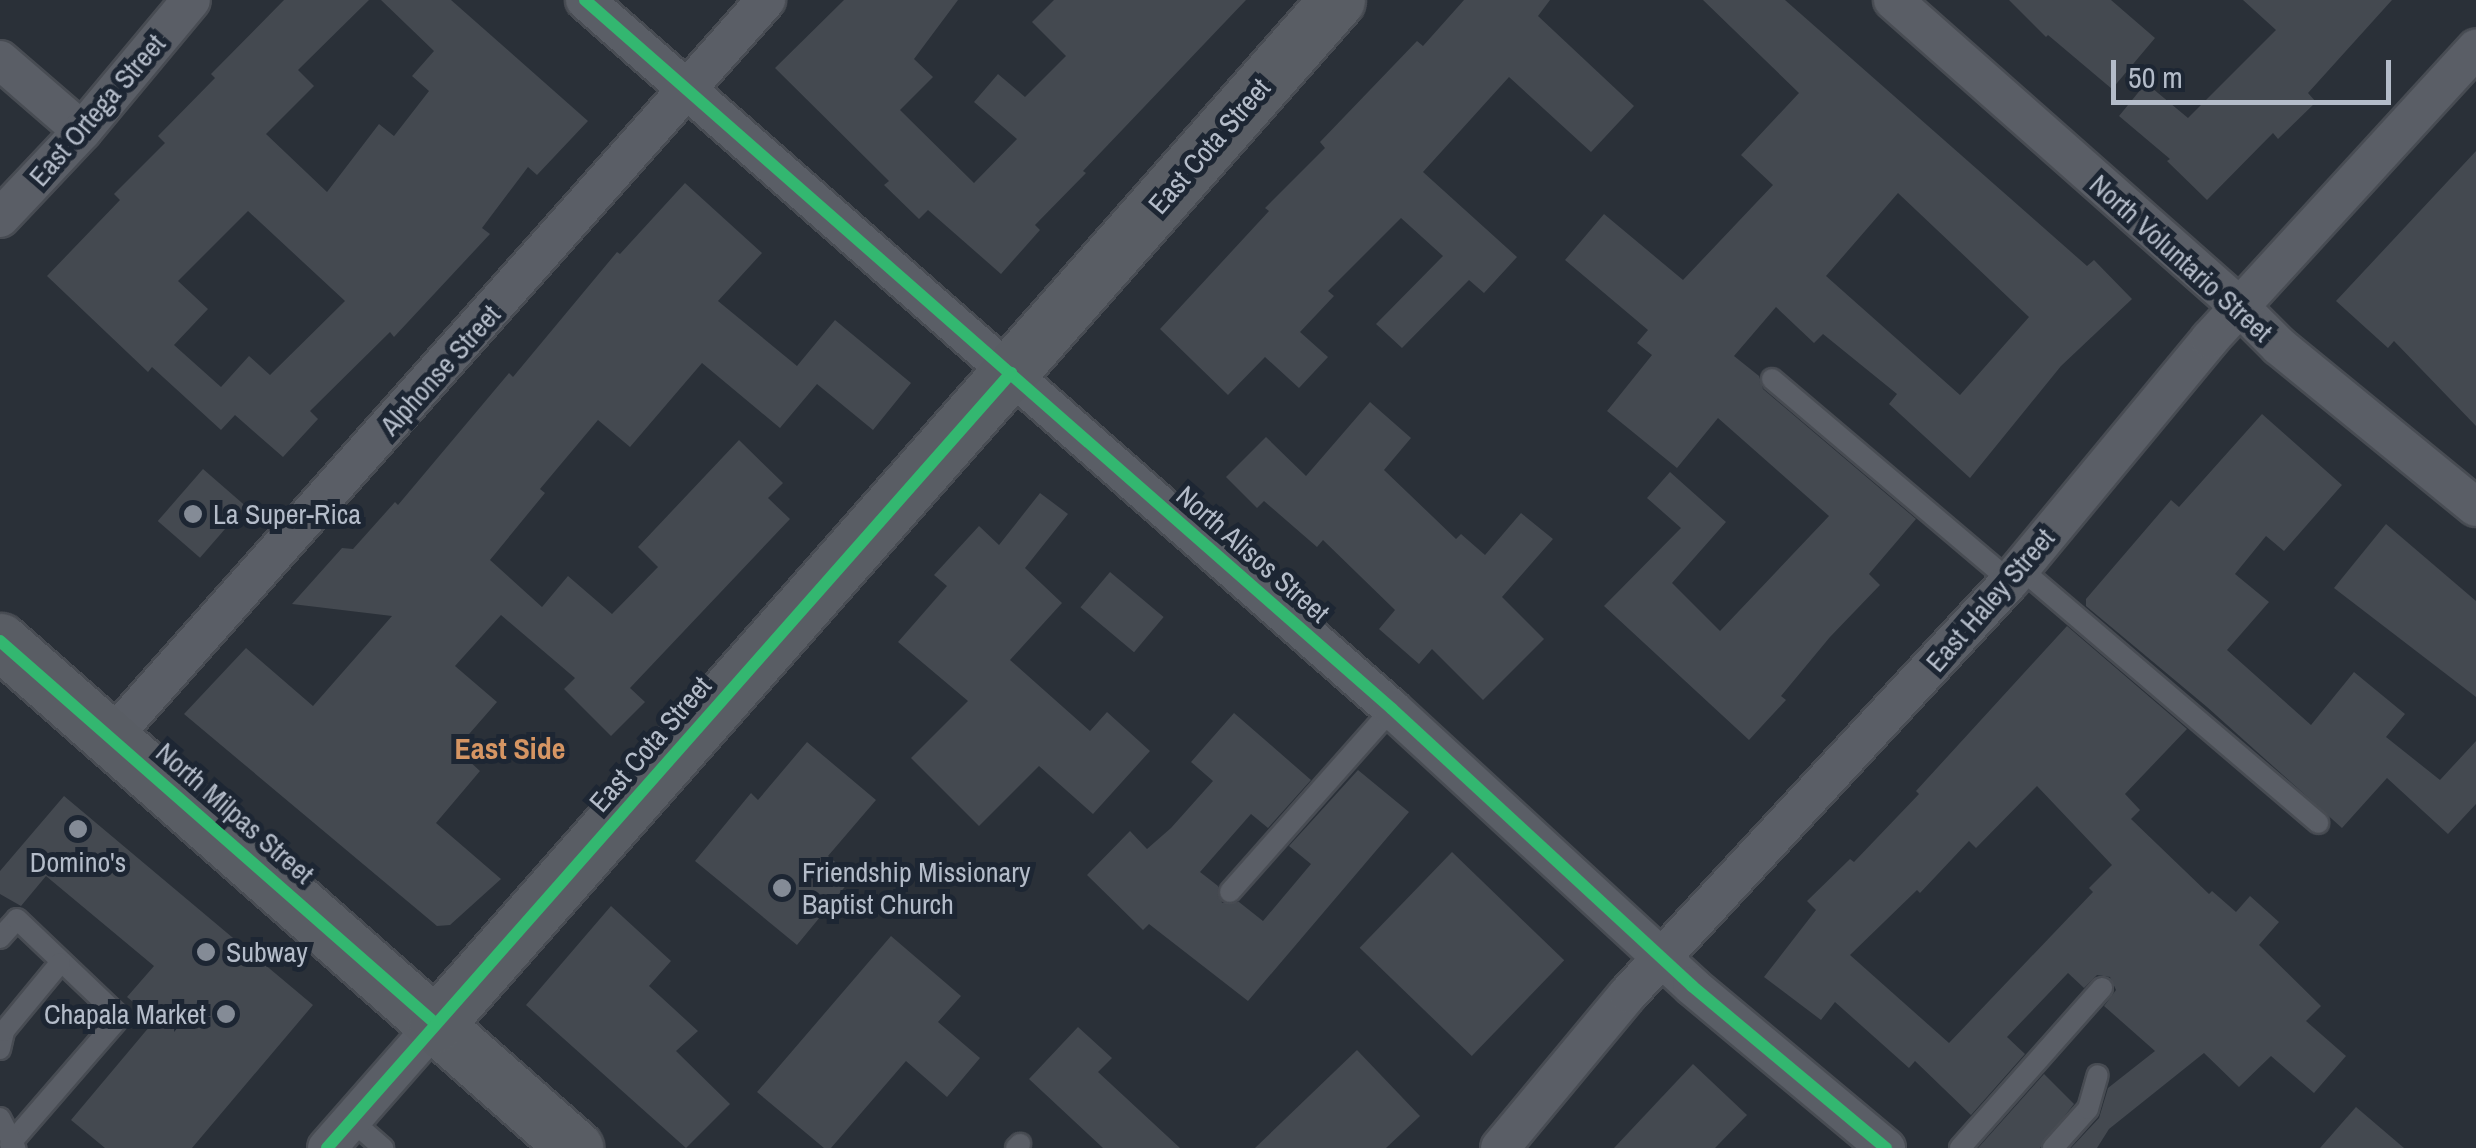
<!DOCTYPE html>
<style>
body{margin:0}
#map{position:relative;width:2476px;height:1148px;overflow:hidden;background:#2a3038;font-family:"Archivo Narrow",sans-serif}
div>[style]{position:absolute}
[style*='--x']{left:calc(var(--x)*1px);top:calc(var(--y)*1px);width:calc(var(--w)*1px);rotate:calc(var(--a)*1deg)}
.building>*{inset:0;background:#444950;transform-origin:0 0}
.roads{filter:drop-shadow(2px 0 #484c53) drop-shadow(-2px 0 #484c53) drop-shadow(0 2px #484c53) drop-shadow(0 -2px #484c53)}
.lane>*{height:20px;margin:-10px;padding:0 10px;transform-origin:10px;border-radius:10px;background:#5a5e66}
.street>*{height:38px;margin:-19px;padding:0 19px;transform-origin:19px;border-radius:19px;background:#5a5e66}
.secondary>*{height:55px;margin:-27.5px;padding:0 27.5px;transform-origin:27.5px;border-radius:27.5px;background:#595d64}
.cycleway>*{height:12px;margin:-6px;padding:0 6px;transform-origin:6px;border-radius:6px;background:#33b770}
.dots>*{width:28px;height:28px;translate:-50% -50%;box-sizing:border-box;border:5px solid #1d2633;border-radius:50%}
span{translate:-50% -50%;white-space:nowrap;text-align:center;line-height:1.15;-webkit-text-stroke:10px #1d2633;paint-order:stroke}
.street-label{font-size:28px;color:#b4bcc9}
.poi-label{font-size:28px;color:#b4bcc9}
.left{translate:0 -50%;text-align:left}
.right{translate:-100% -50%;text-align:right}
.neighbourhood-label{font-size:30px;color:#d59563;font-weight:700}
.scale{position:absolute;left:2111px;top:60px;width:280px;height:45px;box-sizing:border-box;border:5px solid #b4bcc9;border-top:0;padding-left:12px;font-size:30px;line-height:35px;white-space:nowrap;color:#b4bcc9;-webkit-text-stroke:8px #1d2633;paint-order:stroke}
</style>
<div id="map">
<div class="building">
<i style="clip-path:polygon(evenodd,284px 0,369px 0,298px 70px,314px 86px,266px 134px,327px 192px,379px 124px,394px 136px,429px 91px,412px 76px,434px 51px,381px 0,451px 0,588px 121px,537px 175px,528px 167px,482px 228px,490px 234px,394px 337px,390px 332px,310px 411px,318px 419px,283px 457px,235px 415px,221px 430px,152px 367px,148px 372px,47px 276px,120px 200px,114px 194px,165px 143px,158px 136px,215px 78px,211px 74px,284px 0,248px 211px,345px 301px,270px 375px,249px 356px,221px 387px,174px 345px,208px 309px,178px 281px,248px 211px)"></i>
<i style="clip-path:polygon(844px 0,958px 0,914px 59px,933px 77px,900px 110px,974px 183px,1017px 139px,974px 102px,998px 74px,1025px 97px,1066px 56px,1032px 22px,1054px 0,1246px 0,1083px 171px,1086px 173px,1035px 225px,1040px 230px,1001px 274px,928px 210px,919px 219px,884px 185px,889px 181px,775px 68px)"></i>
<i style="clip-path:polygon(1464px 0,1550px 0,1538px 16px,1634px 106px,1591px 152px,1509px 77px,1423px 172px,1517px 257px,1484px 293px,1469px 280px,1402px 348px,1376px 324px,1443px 256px,1401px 218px,1328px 291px,1334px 296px,1300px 332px,1328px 357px,1299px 388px,1265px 357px,1228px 395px,1160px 329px,1269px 211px,1265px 208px,1325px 148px,1320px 142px,1417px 41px,1423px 46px)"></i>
<i style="clip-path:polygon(evenodd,1703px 0,1785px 0,2087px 266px,2094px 260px,2132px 299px,2061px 366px,1970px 478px,1889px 404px,1897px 394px,1823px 334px,1814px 343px,1776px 307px,1734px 356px,1759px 376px,1763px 389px,1916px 519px,1869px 574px,1880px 585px,1830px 637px,1781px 696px,1786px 700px,1749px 740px,1604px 606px,1681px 528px,1647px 498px,1670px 472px,1726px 522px,1672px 583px,1720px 631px,1829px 516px,1718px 418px,1677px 468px,1607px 411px,1652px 355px,1637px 343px,1648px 330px,1565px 260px,1604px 214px,1683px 280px,1773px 185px,1741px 155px,1799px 93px,1703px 0,1898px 193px,2029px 317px,1960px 395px,1826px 276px,1898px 193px)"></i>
<i style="clip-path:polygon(2009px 0,2111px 0,2155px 38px,2112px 89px,2048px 35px,2046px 37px)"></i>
<i style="clip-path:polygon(2243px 0,2392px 0,2308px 93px,2316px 102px,2278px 139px,2273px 133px,2207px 200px,2167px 161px,2170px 159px,2119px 116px,2146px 83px,2188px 118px,2276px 30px)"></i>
<i style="clip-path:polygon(2476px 151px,2476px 426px,2394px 341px,2388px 348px,2336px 301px)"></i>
<i style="clip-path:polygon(685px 183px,762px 253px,718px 301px,797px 366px,835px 320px,911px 383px,873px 430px,817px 384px,780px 428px,702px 363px,630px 447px,598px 420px,540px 489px,545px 493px,490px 560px,542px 607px,568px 576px,612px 614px,658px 567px,638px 547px,739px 440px,783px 483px,768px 498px,790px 519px,630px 688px,645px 702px,611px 736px,564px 689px,575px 678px,501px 615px,455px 666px,497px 702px,456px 749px,480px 771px,436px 823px,501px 879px,450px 925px,437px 926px,184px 714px,246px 648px,313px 706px,392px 616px,292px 604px,342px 548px,353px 549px,395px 502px,398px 505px,509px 373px,513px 377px,617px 252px,620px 254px)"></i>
<i style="clip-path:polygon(1370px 402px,1411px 438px,1384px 470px,1456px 539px,1461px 534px,1485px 555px,1521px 513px,1553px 539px,1502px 597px,1544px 639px,1483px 700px,1432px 649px,1419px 664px,1379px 629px,1395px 610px,1323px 540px,1317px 547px,1264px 501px,1257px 508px,1226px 477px,1266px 437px,1306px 476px)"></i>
<i style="clip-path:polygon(2262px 414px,2342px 485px,2284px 551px,2266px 536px,2235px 574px,2269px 602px,2227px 650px,2311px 725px,2354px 672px,2405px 714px,2386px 737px,2440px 780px,2476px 741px,2476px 804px,2448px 834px,2387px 778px,2342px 828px,2207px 707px,2086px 606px,2086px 599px,2171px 500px,2179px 507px)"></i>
<i style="left:203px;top:469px;width:56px;height:69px;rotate:41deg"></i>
<i style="clip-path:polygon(1040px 493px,1068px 514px,1025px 568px,1062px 603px,1010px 660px,1090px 731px,1107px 712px,1150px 751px,1093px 814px,1039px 766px,979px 826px,911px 758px,968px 701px,898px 642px,947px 586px,934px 575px,979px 526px,999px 545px)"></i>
<i style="clip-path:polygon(2386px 524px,2476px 601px,2476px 697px,2334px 588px)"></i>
<i style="left:1110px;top:572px;width:70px;height:46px;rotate:40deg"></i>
<i style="clip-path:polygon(evenodd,2067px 626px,2187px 729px,2125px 794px,2140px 810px,2131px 819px,2209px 894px,2212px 891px,2236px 912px,2250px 896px,2279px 922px,2259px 945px,2321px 1006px,2306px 1021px,2346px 1056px,2314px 1093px,2271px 1056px,2239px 1087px,2204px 1053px,2109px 1129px,2097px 1148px,2071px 1148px,2099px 1118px,2108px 1088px,2155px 1051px,2104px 1006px,2116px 990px,2110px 977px,2097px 975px,2084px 988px,2068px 973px,2007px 1037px,2025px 1054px,1971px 1115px,1915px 1061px,1909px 1068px,1835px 1002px,1821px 1020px,1764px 977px,1816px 910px,1807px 901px,1850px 859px,1854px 862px,1919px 794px,1916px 791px,2067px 626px,2037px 786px,2112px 865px,2089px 888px,2093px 892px,1949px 1043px,1850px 955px,1917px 890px,1920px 893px,1969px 841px,1976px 848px,2037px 786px)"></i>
<i style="clip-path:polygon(1234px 713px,1311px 780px,1268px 828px,1251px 814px,1200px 872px,1218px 886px,1222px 903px,1239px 902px,1263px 921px,1311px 864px,1289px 846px,1358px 770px,1409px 812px,1248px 1001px,1149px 924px,1143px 930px,1087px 875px,1130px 831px,1147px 849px,1171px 828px,1213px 781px,1191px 762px)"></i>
<i style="clip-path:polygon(807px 742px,876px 800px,828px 856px,853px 877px,797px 945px,695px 861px,751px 793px,758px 800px)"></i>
<i style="clip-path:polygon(64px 796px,313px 1005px,192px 1148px,105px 1148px,71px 1120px,155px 1020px,127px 997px,154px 966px,46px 876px,21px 906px,0 894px,0 871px)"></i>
<i style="left:1452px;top:852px;width:156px;height:133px;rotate:44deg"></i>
<i style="clip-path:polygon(611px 906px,671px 961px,649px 986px,698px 1031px,676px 1051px,730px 1104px,686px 1148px,526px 1005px)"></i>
<i style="clip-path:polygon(891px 936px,961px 996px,938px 1022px,980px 1058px,947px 1097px,906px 1061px,831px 1148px,824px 1148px,757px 1092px)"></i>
<i style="clip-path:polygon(1078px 1027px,1112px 1058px,1098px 1072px,1180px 1148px,1103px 1148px,1029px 1079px)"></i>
<i style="clip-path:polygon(1357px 1050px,1420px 1116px,1386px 1148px,1255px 1148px)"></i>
<i style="clip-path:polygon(1693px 1064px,1747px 1115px,1715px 1148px,1614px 1148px)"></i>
<i style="clip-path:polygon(2044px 1074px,2074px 1104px,2040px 1148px,1978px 1148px)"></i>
<i style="clip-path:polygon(2356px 1107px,2404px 1148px,2320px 1148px)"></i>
</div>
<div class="roads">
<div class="lane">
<i style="--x:1772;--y:379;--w:312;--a:40.3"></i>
<i style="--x:2021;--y:569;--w:391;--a:40.5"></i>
<i style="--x:1230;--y:892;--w:244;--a:-48.5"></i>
<i style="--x:0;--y:938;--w:25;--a:-48"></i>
<i style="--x:17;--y:919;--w:142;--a:43.6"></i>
<i style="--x:120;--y:1017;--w:168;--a:130.9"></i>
<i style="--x:0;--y:1049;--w:18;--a:-77"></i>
<i style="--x:4;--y:1031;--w:88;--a:-50.5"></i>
<i style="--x:0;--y:1118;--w:34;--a:63"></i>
<i style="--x:351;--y:1120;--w:43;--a:41.2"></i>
<i style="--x:1016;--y:1148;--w:6;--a:-45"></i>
<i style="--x:1960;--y:1148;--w:214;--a:-48.4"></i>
<i style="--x:2053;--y:1148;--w:52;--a:-48.1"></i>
<i style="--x:2088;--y:1109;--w:35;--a:-74"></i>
</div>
<div class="street">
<i style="--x:585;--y:0;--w:1074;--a:41.3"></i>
<i style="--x:1392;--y:709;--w:408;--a:42.7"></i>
<i style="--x:1692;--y:986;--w:253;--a:39.9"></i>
<i style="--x:1893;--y:0;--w:462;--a:41.5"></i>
<i style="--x:2239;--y:306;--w:57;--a:45"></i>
<i style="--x:2279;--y:346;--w:254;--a:39.3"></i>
<i style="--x:0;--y:60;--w:108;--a:40.9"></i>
<i style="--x:0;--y:218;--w:120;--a:-46.7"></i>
<i style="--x:82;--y:131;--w:170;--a:-50.2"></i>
<i style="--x:111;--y:738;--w:987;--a:-48.41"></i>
<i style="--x:327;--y:1148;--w:165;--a:-48.7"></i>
<i style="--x:1500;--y:1148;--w:200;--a:-50.3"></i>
<i style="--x:1628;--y:994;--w:563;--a:-47.23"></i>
<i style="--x:2010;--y:581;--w:314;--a:-50.4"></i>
<i style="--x:2210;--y:339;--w:394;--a:-47.5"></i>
</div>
<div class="secondary">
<i style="--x:0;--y:641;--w:767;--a:41.4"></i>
<i style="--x:436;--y:1024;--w:1364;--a:-48.66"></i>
</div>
</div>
<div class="cycleway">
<i style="--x:585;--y:0;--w:1074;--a:41.3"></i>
<i style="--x:1392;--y:709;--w:408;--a:42.7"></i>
<i style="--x:1692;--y:986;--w:253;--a:39.9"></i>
<i style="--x:0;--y:641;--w:580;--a:41.3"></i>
<i style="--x:327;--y:1148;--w:1034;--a:-48.57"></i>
</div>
<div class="dots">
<i style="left:193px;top:514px;background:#848b96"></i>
<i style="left:78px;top:829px;background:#848b96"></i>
<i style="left:782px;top:888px;background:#848b96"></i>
<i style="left:206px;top:952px;background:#848b96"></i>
<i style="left:226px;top:1014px;background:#848b96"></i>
</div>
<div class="street-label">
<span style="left:97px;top:110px;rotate:-49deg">East Ortega Street</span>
<span style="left:1209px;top:146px;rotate:-49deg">East Cota Street</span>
<span style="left:2181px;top:258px;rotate:42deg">North Voluntario Street</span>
<span style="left:440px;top:370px;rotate:-48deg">Alphonse Street</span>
<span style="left:1253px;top:554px;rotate:41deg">North Alisos Street</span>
<span style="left:1990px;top:600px;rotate:-49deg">East Haley Street</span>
<span style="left:650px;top:744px;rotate:-49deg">East Cota Street</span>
<span style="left:235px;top:813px;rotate:41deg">North Milpas Street</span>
</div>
<div class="poi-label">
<span class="left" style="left:213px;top:514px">La Super-Rica</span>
<span style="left:78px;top:862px">Domino's</span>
<span class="left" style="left:802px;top:888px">Friendship Missionary<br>Baptist Church</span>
<span class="left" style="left:226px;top:952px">Subway</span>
<span class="right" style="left:206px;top:1014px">Chapala Market</span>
</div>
<div class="neighbourhood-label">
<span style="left:510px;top:748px">East Side</span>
</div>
<div class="scale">50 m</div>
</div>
